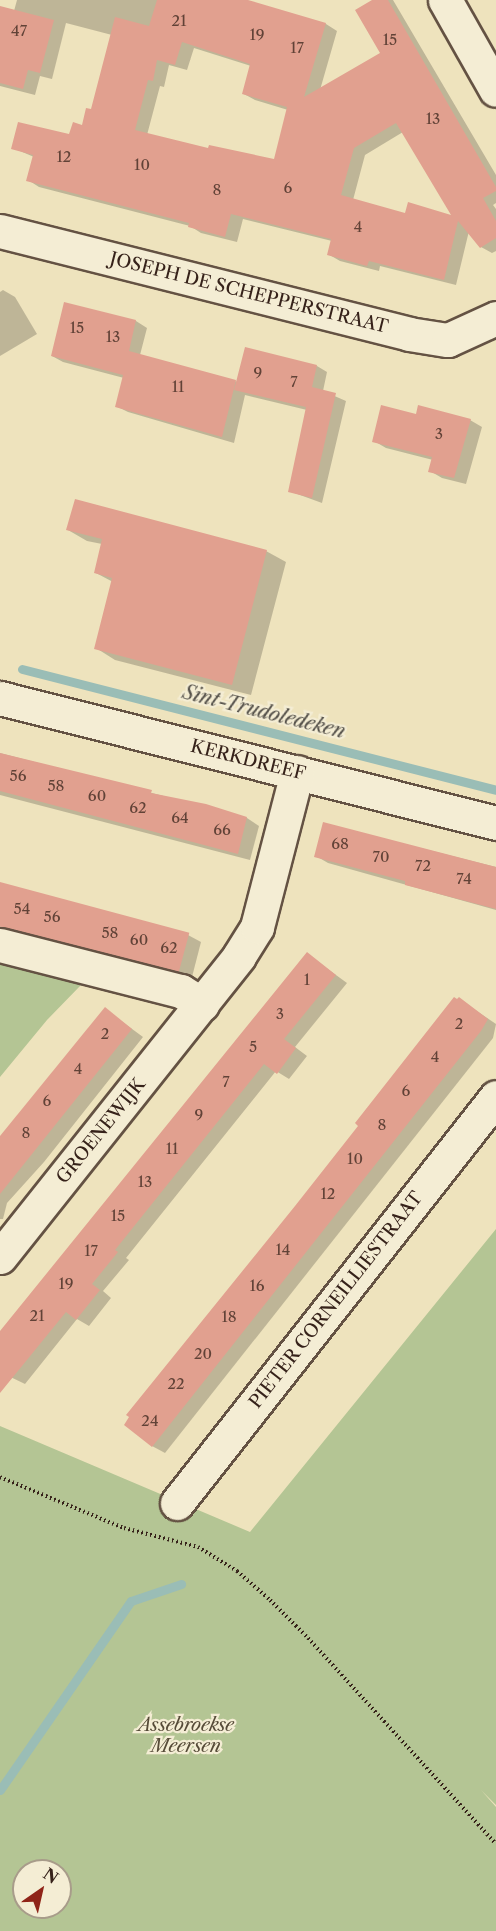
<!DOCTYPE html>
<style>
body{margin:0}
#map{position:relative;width:496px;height:1931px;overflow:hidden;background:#eee3bd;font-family:"Libre Caslon Text",serif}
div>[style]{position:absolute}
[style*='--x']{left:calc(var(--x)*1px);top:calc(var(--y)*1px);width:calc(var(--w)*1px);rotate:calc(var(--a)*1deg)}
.green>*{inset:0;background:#b4c594}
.shadow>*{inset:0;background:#0003}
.stream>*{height:9px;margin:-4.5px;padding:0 4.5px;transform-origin:4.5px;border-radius:4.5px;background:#9abdb6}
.building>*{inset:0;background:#e1a08f;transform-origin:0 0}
.path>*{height:4px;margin-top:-2px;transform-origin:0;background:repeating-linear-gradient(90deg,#36221a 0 1.5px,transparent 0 4.5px)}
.roads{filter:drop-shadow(2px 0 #645243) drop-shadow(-2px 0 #645243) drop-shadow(0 2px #645243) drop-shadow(0 -2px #645243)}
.minor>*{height:33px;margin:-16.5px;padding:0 16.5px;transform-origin:16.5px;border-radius:16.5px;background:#f4edd4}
span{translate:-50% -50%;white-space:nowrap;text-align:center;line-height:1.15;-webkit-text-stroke:4.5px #f4edd4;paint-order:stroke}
.number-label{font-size:15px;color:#614237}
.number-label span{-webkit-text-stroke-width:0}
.street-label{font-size:18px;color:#36221a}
.park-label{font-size:18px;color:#564b38;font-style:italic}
.water-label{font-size:20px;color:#545049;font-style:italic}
.north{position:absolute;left:12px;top:1859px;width:60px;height:60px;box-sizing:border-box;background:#f4edd4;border:2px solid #a89c8a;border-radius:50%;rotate:34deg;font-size:16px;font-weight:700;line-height:24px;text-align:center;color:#36221a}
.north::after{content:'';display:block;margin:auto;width:21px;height:27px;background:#8f2418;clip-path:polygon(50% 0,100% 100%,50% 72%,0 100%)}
</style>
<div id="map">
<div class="green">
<i style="clip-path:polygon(0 963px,81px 985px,47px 1020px,0 1077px)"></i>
<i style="clip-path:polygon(evenodd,496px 1229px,496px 1805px,481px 1790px,496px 1807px,496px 1931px,0 1931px,0 1426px,250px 1532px,496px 1229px,24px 1871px,60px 1871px,60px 1907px,24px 1907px,24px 1871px)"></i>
</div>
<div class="shadow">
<i style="clip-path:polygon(evenodd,17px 0,243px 0,326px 24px,337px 31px,320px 90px,382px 54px,375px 0,393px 0,496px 175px,496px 203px,493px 205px,496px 209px,496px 251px,492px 253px,481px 247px,469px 231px,456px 285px,380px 266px,379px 271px,340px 261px,328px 254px,332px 241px,243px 219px,237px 242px,201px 233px,190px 226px,39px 187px,28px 180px,34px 157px,13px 148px,70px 136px,83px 127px,92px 111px,112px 35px,66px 23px,52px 79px,40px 76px,35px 95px,0 86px,0 10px,14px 11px,17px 0,194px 48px,251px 66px,244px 94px,255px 100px,288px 110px,275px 161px,209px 150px,147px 135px,160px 86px,164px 87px,169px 65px,187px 70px,194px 48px,17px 0,403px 132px,454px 217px,406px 215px,353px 200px,365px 155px,403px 132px)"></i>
<i style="clip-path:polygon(3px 290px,15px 297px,37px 334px,0 356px,0 292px)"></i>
<i style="clip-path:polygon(65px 304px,136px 321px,147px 328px,140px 355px,238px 382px,317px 366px,327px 372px,323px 391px,346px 401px,322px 503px,289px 491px,307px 410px,245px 395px,234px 443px,128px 412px,116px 406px,124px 378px,63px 362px,52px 356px)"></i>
<i style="clip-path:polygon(417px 416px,470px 420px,482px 427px,466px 484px,442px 478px,430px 471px,433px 460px,386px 448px,374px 441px)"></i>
<i style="clip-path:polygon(68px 530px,266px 551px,286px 562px,251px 695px,115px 660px,96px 648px,113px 582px,96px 573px,102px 544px,87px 541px)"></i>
<i style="clip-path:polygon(0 753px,247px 818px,259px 826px,250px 860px,0 795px)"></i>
<i style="clip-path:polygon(324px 824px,496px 867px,496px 910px,328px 863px,316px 856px)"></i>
<i style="clip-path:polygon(0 884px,188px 935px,201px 942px,192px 977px,0 927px)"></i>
<i style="clip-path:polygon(307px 954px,347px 983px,295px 1047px,307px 1056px,289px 1079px,276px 1071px,126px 1258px,129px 1260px,103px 1291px,111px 1298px,89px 1326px,77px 1319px,25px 1384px,0 1372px,0 1337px)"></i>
<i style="clip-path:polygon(459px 999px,496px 1024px,493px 1038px,165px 1453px,152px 1446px,296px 1207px)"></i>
<i style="clip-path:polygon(105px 1009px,143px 1037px,44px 1162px,7px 1203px,3px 1219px,0 1219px,0 1138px)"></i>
</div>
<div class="stream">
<i style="--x:22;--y:669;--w:489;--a:14.3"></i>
<i style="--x:0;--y:1790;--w:230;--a:-55.3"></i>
<i style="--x:131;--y:1601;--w:53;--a:-18.8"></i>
</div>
<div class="building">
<i style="clip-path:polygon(evenodd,157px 0,248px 0,326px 23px,304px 97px,380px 53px,355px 10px,372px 0,388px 0,496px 187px,496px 191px,483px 198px,496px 221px,496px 238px,480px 248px,458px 221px,444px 280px,369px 261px,367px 266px,327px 255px,331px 239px,231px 214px,225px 237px,188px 227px,189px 223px,26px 181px,33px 155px,11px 149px,18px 122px,69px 134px,73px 122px,82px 125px,86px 108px,91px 109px,115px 17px,149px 26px,157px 0,182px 42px,250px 64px,242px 94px,287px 107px,274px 159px,209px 145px,208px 148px,135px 130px,148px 80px,153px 81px,157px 60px,175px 65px,182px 42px,157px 0,396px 123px,451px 215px,408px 202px,405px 213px,341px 195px,354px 148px,396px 123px)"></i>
<i style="clip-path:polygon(0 6px,54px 20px,40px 73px,28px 70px,23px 89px,0 83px)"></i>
<i style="clip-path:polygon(64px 302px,136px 320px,129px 351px,236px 380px,222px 437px,115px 407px,123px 375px,51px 356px)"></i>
<i style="clip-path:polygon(245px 347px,317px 365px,312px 387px,336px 393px,312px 498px,288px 492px,306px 407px,234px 390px)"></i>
<i style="clip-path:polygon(381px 405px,416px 414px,418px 405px,471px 419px,454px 478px,428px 472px,432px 457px,372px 442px)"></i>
<i style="clip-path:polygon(75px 499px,267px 550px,232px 685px,94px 649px,112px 578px,94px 573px,102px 539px,66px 530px)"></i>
<i style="clip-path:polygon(0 753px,152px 790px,151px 793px,206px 804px,247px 817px,238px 854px,0 791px)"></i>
<i style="clip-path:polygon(323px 822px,496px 867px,496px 909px,405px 885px,405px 881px,314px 857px)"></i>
<i style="left:0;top:882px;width:196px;height:43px;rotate:15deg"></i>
<i style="clip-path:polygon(307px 952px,336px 975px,284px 1039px,296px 1048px,277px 1074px,264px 1064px,115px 1250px,118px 1252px,92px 1284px,100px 1290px,76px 1320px,66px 1312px,0 1393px,0 1331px)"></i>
<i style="clip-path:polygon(454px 997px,457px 999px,459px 997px,488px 1019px,481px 1031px,152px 1447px,124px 1425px,129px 1417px,126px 1415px,295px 1206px,358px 1126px,355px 1123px)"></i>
<i style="clip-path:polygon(105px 1007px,132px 1029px,0 1194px,0 1136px)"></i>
</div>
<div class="path">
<i style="--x:0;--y:1477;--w:134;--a:22.4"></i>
<i style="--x:124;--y:1528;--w:76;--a:14.4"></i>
<i style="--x:198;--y:1547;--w:46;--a:31.6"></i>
<i style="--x:237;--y:1571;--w:44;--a:41.3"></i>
<i style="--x:270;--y:1600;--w:54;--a:45"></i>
<i style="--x:308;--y:1638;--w:279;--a:47.6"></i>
</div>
<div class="roads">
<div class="minor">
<i style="--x:445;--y:0;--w:103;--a:60.5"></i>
<i style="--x:0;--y:231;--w:422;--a:14.1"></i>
<i style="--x:409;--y:334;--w:39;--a:9"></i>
<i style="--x:448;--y:340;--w:53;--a:-24.6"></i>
<i style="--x:0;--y:698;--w:512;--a:14.14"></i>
<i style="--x:0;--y:945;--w:187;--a:14.3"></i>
<i style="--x:181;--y:991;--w:25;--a:32"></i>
<i style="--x:0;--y:1257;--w:384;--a:-51.5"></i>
<i style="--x:239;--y:956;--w:34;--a:-58"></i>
<i style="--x:257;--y:927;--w:160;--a:-75.5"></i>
<i style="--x:177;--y:1503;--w:516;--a:-51.84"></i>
</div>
</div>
<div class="number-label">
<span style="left:179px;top:21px">21</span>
<span style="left:19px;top:31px">47</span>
<span style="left:257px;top:35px">19</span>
<span style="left:390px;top:40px">15</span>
<span style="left:297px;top:48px">17</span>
<span style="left:433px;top:119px">13</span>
<span style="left:64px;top:157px">12</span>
<span style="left:142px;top:165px">10</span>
<span style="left:288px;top:188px">6</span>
<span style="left:217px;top:190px">8</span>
<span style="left:358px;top:227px">4</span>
<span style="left:77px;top:328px">15</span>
<span style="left:113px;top:337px">13</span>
<span style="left:258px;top:373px">9</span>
<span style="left:294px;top:382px">7</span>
<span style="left:178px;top:387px">11</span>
<span style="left:439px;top:434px">3</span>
<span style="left:18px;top:776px">56</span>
<span style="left:56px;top:786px">58</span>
<span style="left:97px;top:796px">60</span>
<span style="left:138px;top:808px">62</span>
<span style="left:180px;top:818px">64</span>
<span style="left:222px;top:830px">66</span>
<span style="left:340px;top:844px">68</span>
<span style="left:381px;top:857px">70</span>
<span style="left:423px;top:866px">72</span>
<span style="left:464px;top:879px">74</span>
<span style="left:22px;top:909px">54</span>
<span style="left:52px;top:917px">56</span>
<span style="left:110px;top:933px">58</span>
<span style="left:139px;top:940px">60</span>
<span style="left:169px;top:948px">62</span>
<span style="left:307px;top:980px">1</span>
<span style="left:280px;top:1014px">3</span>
<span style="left:459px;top:1024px">2</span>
<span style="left:105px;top:1034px">2</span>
<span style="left:253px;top:1047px">5</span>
<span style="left:435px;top:1057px">4</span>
<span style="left:78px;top:1069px">4</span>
<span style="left:226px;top:1082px">7</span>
<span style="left:406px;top:1091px">6</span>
<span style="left:47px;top:1101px">6</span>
<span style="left:199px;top:1115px">9</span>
<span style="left:382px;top:1125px">8</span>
<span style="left:26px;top:1133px">8</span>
<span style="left:172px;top:1149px">11</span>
<span style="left:355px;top:1159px">10</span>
<span style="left:145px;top:1182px">13</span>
<span style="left:328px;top:1194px">12</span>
<span style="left:118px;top:1216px">15</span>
<span style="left:283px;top:1250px">14</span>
<span style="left:91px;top:1251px">17</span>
<span style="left:66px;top:1284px">19</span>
<span style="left:257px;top:1286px">16</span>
<span style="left:37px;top:1316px">21</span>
<span style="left:229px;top:1317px">18</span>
<span style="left:203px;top:1354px">20</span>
<span style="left:176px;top:1384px">22</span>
<span style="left:150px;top:1421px">24</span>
</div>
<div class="street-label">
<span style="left:249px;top:293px;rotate:14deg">JOSEPH DE SCHEPPERSTRAAT</span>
<span style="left:248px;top:760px;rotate:14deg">KERKDREEF</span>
<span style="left:101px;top:1131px;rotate:-51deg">GROENEWIJK</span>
<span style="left:336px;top:1300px;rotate:-52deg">PIETER CORNEILLIESTRAAT</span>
</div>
<div class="park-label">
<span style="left:186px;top:1736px">Assebroekse<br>Meersen</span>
</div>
<div class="water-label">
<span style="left:264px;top:712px;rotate:14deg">Sint-Trudoledeken</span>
</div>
<div class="north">N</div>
</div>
